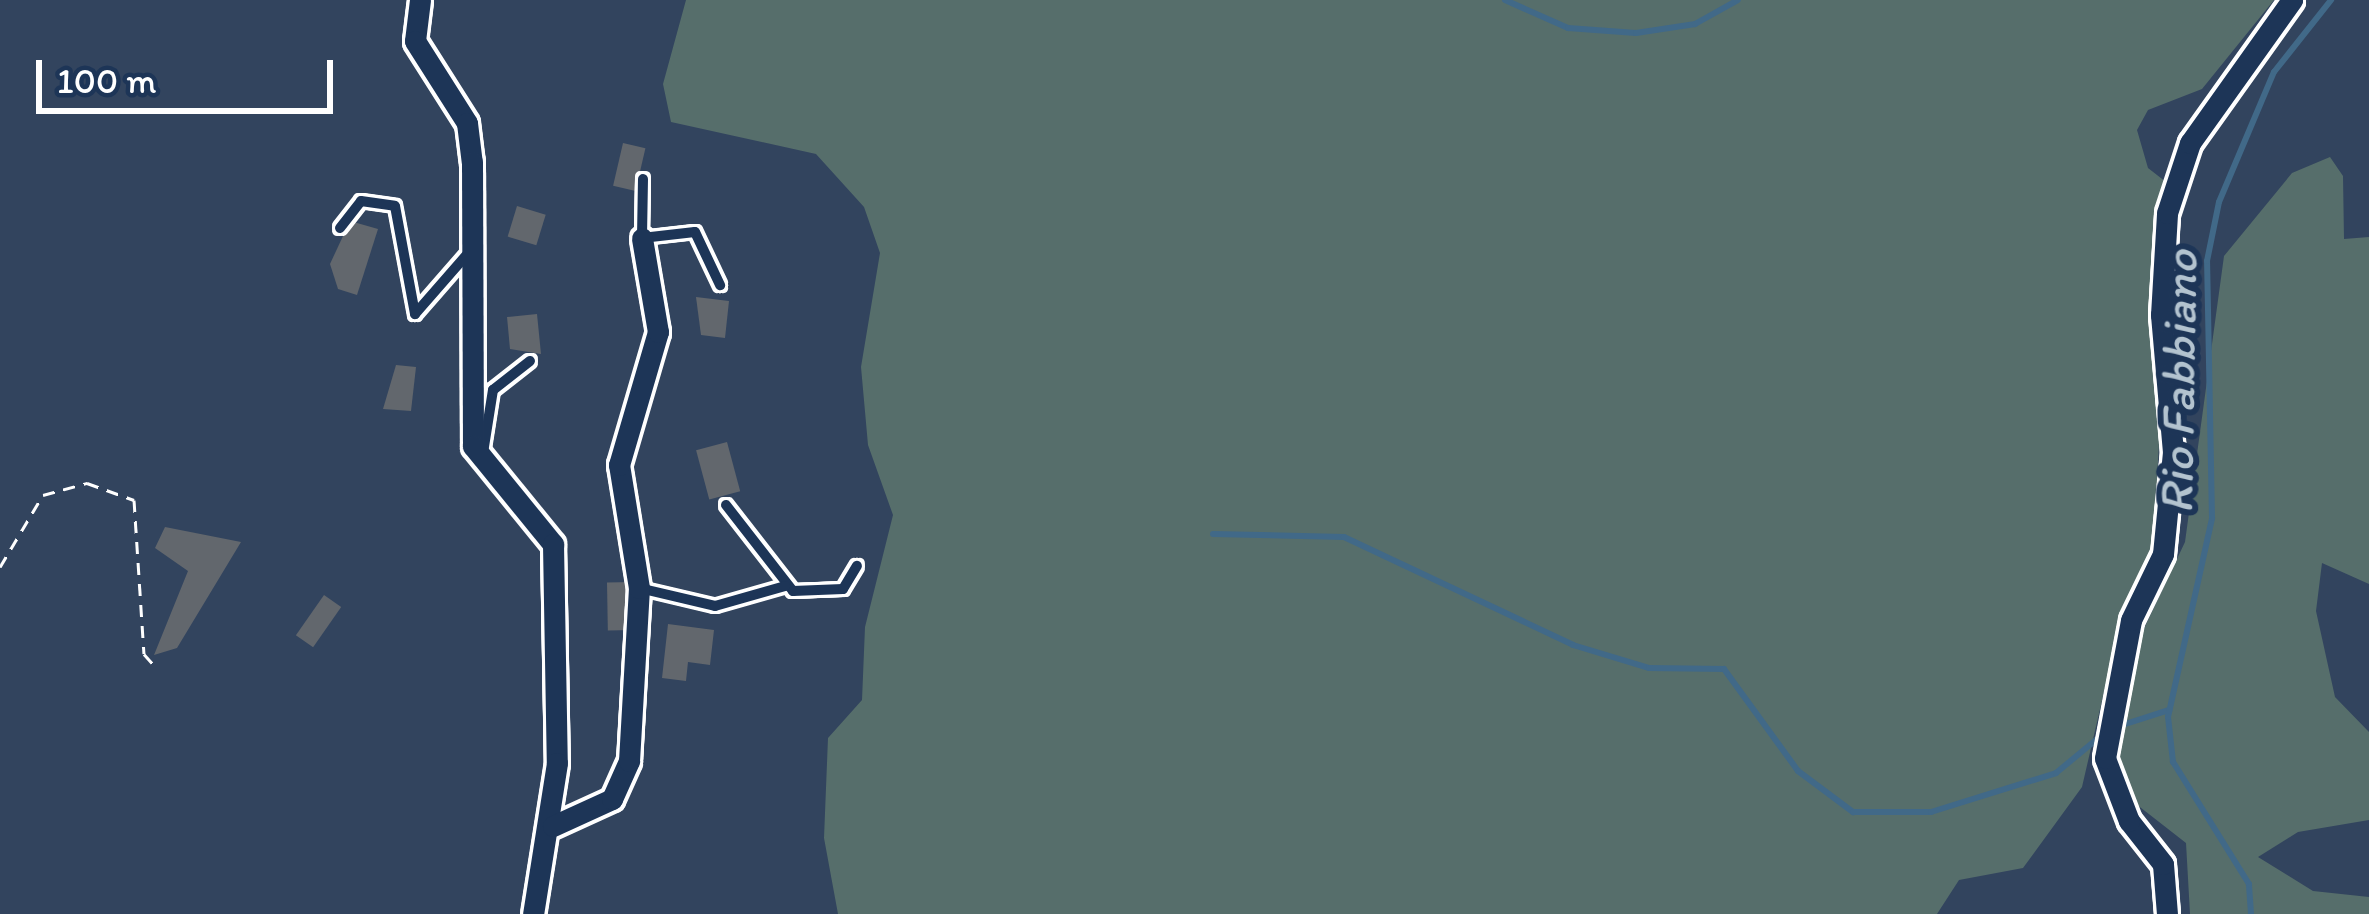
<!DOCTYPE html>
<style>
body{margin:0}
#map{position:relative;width:2369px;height:914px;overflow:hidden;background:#32445e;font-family:Itim,sans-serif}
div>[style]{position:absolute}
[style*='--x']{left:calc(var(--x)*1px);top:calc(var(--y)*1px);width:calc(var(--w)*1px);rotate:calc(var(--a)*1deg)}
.green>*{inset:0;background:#566e6b}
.stream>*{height:6px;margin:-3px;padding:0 3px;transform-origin:3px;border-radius:3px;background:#416988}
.building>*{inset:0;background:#62676d;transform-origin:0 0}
.path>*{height:3px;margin-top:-1.5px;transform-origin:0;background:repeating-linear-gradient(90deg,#fff 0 12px,transparent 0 21px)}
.roads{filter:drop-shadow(3px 0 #fff) drop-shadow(-3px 0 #fff) drop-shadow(0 3px #fff) drop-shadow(0 -3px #fff)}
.service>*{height:10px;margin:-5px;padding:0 5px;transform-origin:5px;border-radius:5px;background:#1d3557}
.minor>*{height:21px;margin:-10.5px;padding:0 10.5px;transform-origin:10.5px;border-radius:10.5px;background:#1d3557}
span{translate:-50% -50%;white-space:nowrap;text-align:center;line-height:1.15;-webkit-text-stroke:12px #1d3557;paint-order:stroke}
.water-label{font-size:48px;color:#b3c3cf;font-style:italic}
.scale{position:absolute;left:36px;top:60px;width:297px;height:54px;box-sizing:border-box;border:6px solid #fff;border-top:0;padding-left:15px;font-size:36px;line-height:42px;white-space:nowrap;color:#fff;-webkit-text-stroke:9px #1d3557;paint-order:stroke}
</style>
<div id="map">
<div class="green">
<i style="clip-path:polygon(686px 0,2274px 0,2202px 89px,2148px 110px,2137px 130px,2148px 168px,2166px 182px,2150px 284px,2160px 425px,2153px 552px,2122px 614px,2082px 787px,2023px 868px,1959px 880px,1937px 914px,838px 914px,824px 838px,828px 738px,862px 700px,865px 627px,893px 515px,868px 445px,861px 367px,880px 253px,864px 207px,816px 154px,671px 122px,663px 84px)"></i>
<i style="clip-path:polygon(2330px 157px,2343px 176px,2344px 239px,2369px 237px,2369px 584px,2322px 563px,2316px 611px,2335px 697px,2369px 732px,2369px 820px,2298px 832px,2258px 857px,2313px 891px,2369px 897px,2369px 914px,2190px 914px,2186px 843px,2136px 804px,2119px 757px,2122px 716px,2141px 635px,2185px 542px,2224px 256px,2292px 173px)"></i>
</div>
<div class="stream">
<i style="--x:1505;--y:0;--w:69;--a:24"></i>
<i style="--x:1568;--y:28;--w:68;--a:4.2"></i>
<i style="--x:1636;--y:33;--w:60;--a:-8.7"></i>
<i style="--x:1695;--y:24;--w:49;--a:-29.2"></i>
<i style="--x:1213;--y:534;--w:131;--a:1.3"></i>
<i style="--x:1344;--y:537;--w:253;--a:25.2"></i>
<i style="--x:1573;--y:645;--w:79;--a:16.8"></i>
<i style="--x:1649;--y:668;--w:75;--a:0.8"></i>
<i style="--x:1724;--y:669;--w:126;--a:54"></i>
<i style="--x:1798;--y:771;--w:69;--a:36.7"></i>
<i style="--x:1853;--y:812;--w:78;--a:0"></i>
<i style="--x:1931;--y:812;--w:131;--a:-17.3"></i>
<i style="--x:2056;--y:773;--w:60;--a:-39.6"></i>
<i style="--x:2116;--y:727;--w:56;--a:-17.8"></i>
<i style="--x:2251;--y:914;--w:30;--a:-94"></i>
<i style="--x:2249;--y:884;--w:144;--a:-121.9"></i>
<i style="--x:2173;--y:762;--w:45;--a:-96.3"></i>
<i style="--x:2168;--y:717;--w:204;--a:-77.5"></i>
<i style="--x:2212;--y:518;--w:257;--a:-91.1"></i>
<i style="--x:2207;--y:261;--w:60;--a:-78.5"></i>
<i style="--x:2219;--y:202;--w:141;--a:-67.1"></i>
<i style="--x:2274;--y:72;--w:92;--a:-51.6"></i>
</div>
<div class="building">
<i style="left:623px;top:143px;width:23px;height:44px;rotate:13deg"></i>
<i style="left:517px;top:206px;width:30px;height:32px;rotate:17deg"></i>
<i style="clip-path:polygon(350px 221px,378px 229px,357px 295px,338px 289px,330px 264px)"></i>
<i style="clip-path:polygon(696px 297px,729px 301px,725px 338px,701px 335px)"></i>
<i style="clip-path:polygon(537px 314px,541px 354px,510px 349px,507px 317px)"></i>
<i style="clip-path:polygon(396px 365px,416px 367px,411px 411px,383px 409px)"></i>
<i style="left:727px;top:442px;width:51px;height:32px;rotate:75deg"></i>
<i style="clip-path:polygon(165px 527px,241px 542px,177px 648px,154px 655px,188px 571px,155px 548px)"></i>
<i style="left:633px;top:582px;width:48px;height:26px;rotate:89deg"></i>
<i style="left:324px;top:595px;width:21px;height:49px;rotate:35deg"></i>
<i style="clip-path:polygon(668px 624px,714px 630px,710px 665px,688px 662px,686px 681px,662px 678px)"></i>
</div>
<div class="path">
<i style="--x:0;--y:567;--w:84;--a:-59.2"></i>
<i style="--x:43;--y:495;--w:46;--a:-15.3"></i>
<i style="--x:87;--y:483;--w:50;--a:19.9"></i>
<i style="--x:134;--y:500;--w:154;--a:86.3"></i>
<i style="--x:144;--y:654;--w:13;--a:48"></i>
</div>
<div class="roads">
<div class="service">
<i style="--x:643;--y:179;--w:59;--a:91"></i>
<i style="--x:642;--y:238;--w:53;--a:-6.5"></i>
<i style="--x:695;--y:232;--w:59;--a:64.7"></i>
<i style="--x:340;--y:228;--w:34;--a:-52"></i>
<i style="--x:361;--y:201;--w:34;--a:8"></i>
<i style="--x:395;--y:206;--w:110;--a:79.5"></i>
<i style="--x:415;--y:314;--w:84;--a:-48.9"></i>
<i style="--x:483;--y:453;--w:64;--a:-81"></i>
<i style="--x:493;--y:390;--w:47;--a:-38.1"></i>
<i style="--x:726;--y:505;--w:109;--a:52.1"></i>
<i style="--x:793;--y:591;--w:50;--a:-2.3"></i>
<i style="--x:843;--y:589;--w:27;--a:-59"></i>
<i style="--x:639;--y:588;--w:78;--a:13.3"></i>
<i style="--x:715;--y:606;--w:73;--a:-15.9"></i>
</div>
<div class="minor">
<i style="--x:420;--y:0;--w:41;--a:97"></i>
<i style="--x:415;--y:41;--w:97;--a:57.6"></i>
<i style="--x:467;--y:123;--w:39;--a:83"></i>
<i style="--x:472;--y:162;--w:284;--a:89.8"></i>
<i style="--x:473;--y:446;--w:127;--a:50.8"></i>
<i style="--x:553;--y:544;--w:219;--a:89"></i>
<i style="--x:557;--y:763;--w:153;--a:99"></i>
<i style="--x:553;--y:826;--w:65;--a:-24.6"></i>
<i style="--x:612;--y:799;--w:42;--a:-65.9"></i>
<i style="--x:629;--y:761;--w:173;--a:-86.7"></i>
<i style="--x:639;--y:588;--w:125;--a:-99.2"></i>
<i style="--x:619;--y:465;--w:139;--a:-73.7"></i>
<i style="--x:658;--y:332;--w:95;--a:-99.7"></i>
<i style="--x:2167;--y:914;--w:50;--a:-94.6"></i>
<i style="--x:2163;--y:864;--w:55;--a:-128.3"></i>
<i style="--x:2129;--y:821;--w:67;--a:-110.9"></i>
<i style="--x:2105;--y:758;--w:140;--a:-79.3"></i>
<i style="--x:2131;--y:620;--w:73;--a:-64.1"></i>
<i style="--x:2163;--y:554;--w:102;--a:-84.4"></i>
<i style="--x:2173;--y:452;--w:138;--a:-95"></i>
<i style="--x:2161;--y:315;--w:102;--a:-86.6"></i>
<i style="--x:2167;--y:213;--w:74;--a:-71.8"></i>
<i style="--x:2190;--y:143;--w:176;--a:-54.5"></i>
</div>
</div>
<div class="water-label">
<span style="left:2178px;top:382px;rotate:-89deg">Rio Fabbiano</span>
</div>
<div class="scale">100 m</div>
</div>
